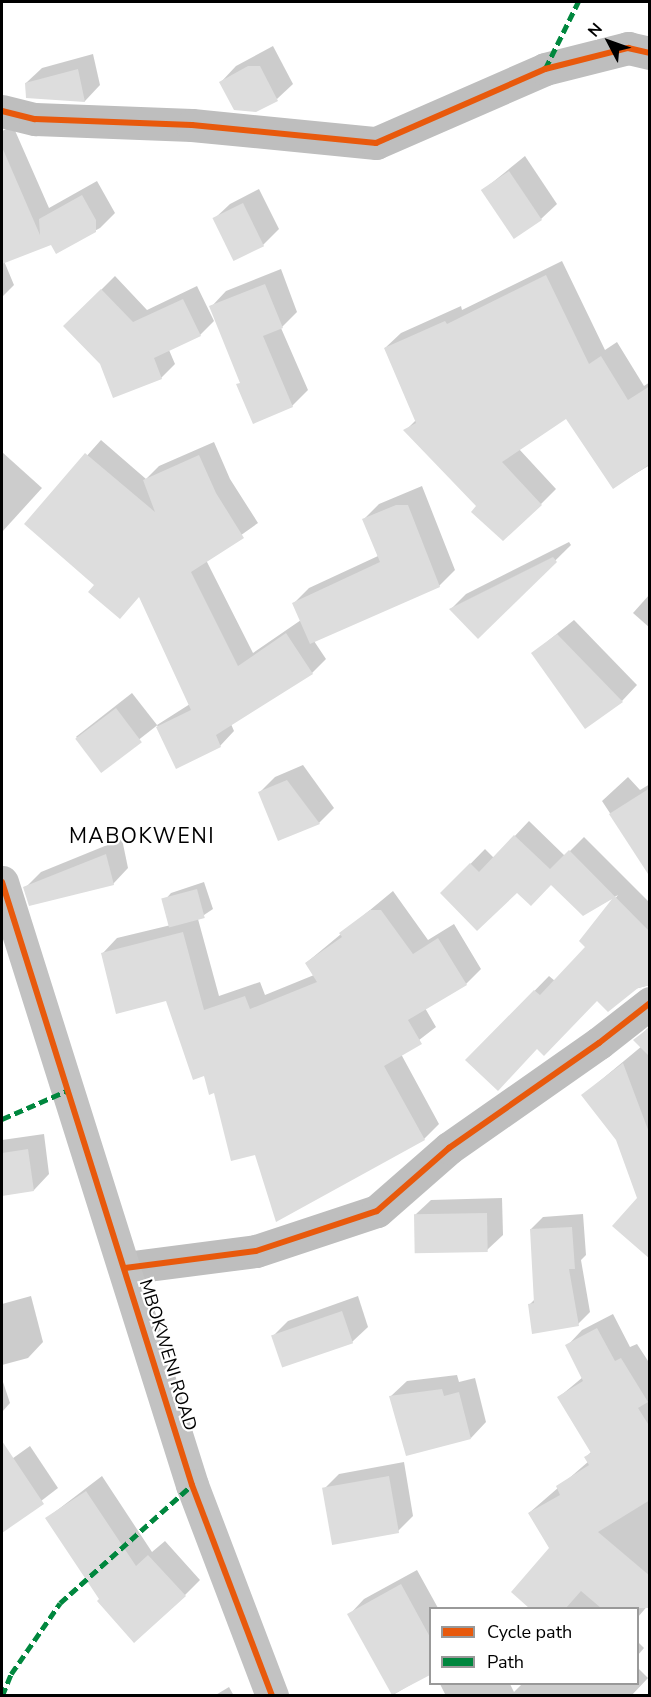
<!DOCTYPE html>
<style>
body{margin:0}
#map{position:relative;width:651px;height:1697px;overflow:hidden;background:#fff;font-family:"Nunito Sans",sans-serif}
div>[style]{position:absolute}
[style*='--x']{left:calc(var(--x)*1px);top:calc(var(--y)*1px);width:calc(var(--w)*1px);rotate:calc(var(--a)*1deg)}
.shadow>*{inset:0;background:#0003;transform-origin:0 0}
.building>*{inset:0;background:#ddd;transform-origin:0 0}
.street>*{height:33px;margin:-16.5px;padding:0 16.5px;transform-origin:16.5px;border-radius:16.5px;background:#bebebe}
.secondary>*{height:33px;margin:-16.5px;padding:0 16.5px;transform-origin:16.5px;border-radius:16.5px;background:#c2c2c2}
.quiet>*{height:4.5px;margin-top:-2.25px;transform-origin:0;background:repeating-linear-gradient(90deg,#00873e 0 9px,transparent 0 13.5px)}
.cycleway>*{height:6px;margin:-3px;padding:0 3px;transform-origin:3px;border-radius:3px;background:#e8590c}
span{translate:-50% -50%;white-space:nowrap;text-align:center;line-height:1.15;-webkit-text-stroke:4.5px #fff;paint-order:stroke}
.street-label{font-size:18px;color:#000}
.quarter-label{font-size:21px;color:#000;letter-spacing:1.5px}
.frame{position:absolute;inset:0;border:3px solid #000;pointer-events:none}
.legend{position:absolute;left:429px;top:1607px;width:210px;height:78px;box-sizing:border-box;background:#fff;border:2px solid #999;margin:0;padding:8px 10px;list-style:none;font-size:18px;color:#000}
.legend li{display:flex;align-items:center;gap:12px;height:30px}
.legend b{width:30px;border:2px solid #999}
.north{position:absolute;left:579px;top:12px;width:60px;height:60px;-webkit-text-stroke:4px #fff;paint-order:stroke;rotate:311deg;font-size:16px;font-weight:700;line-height:24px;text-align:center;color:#000}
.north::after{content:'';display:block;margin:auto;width:21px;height:27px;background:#000;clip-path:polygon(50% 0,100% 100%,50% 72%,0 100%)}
</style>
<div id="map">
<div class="shadow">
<i style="clip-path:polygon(273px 46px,293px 84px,277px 99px,221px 82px,236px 66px)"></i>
<i style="clip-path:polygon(93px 54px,100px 85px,85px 101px,27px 96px,26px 83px,42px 68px)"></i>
<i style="clip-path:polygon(13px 126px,49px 208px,97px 181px,115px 213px,100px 228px,56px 252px,52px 244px,4px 261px,14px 285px,2px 297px,2px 131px)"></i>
<i style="clip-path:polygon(525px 156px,557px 204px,541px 219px,483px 190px)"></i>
<i style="clip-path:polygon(259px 189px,279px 229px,263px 245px,214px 219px,230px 204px)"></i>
<i style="clip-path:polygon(562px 261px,605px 350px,617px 342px,644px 386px,650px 382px,650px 465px,613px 487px,566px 417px,519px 449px,556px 489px,541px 504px,478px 506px,406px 430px,416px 420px,385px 348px,401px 333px,461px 306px,462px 310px)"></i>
<i style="clip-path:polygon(281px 269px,297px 312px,281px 328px,308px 390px,292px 406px,242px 381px,211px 307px,226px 291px)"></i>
<i style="clip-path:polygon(115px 276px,147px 310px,197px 286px,214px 321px,200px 335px,169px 350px,175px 364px,161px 378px,102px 363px,65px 326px)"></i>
<i style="clip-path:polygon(101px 440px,146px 479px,159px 466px,214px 442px,230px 479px,258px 523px,206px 560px,253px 653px,301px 620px,294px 603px,309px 588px,378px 556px,364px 519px,379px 504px,422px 486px,455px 570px,439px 586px,314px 641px,326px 659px,312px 673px,231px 724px,234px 731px,220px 746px,177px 767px,157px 725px,190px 704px,140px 596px,96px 585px,26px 524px)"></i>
<i style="clip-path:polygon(2px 452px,42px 488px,2px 532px)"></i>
<i style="clip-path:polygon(569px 542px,571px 545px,478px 637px,451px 609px,466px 594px)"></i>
<i style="clip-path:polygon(650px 594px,650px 628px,633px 613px)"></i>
<i style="clip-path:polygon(574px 620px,637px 685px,622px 701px,533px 653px)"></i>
<i style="left:132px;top:693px;width:41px;height:71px;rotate:52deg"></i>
<i style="clip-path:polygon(303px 765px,334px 808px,319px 823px,260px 792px,275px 777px)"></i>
<i style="clip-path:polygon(628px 777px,640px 790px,650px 784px,650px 874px,602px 801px)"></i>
<i style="clip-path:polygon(529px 821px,565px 856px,584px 837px,650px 903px,650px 985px,597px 999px,537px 1048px,467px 1060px,549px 976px,555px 981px,587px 947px,581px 941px,618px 895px,583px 915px,552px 883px,517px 891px,442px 893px,485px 849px,494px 858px)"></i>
<i style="clip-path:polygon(122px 839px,128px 868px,113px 884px,25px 888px,41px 872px)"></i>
<i style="clip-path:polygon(204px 882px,213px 909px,198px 919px,219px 996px,260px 982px,265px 995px,314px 975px,306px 963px,393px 891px,428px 940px,454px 924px,481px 969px,466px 984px,425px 1008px,436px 1027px,401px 1054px,439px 1124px,424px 1139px,277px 1220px,256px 1154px,205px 1074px,167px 999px,102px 954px,117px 938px,171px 925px,164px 901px,171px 893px)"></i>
<i style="clip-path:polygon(650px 1026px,650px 1169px,617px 1140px,583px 1095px,642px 1046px,636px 1040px)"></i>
<i style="clip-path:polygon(44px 1134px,49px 1174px,34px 1190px,2px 1194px,2px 1140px)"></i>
<i style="clip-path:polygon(502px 1198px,503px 1235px,487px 1250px,415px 1215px,431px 1200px)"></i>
<i style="clip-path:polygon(583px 1214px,586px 1255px,581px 1260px,590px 1312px,578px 1324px,529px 1305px,535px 1299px,531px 1229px,543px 1217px)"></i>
<i style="clip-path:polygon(31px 1296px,43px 1342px,28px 1358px,2px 1365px,2px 1304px)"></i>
<i style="clip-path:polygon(358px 1296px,368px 1327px,352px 1342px,273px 1336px,288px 1321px)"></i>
<i style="clip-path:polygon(613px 1314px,630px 1347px,637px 1344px,650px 1364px,650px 1603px,638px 1617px,638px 1608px,531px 1608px,513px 1592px,551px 1549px,529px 1513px,589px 1461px,586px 1457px,592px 1451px,559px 1397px,583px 1377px,567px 1346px,582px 1330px)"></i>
<i style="clip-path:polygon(457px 1375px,459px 1382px,475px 1378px,486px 1422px,471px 1438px,391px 1396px,407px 1381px)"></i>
<i style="clip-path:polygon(2px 1379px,10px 1403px,2px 1412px)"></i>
<i style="clip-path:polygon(30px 1446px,58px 1488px,2px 1531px,2px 1466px)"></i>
<i style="clip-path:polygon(404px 1462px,413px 1516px,398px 1531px,323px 1490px,339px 1474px)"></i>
<i style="clip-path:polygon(102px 1476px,152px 1552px,165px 1541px,200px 1580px,185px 1595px,101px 1599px,47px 1518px)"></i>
<i style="clip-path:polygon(417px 1570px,438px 1608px,430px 1608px,430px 1673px,393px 1695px,349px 1615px,364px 1599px)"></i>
<i style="clip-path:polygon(638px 1642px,644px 1648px,638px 1655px)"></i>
<i style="clip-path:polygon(638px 1668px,648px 1678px,631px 1696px,446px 1696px,440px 1684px,510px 1684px,514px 1692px,522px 1684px,638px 1684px)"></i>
<i style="clip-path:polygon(229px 1687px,234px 1696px,214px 1696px)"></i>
</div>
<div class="building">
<i style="clip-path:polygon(248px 66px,260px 66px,278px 101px,256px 112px,234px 110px,219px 82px)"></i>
<i style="clip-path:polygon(78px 69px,85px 102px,26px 98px,25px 83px)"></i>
<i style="clip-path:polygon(2px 147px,40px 235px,39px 219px,82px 195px,96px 220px,96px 232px,56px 254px,51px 245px,2px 264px)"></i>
<i style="left:509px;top:171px;width:59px;height:34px;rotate:56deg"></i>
<i style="left:243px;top:203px;width:48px;height:34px;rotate:64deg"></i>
<i style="clip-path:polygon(546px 275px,589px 364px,601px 356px,628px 400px,650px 386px,650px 464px,613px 489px,566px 419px,502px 462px,542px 505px,503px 541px,471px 512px,476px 506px,403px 430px,416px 423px,384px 348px,445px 321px,447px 324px)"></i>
<i style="clip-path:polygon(265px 284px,283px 328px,263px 336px,293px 407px,253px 424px,236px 384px,240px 383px,209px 306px)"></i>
<i style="clip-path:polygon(101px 289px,133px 322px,183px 299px,201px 336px,154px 358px,162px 379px,113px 398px,100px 364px,63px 326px)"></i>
<i style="clip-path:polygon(85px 453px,155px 512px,143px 480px,199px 455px,216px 493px,244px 538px,191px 572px,238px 666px,286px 633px,313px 674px,216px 735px,221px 747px,176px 769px,156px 727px,191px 710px,139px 597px,120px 619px,88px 592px,94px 585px,24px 524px)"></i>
<i style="clip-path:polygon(396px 505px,408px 505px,440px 587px,310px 644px,292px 603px,380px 562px,362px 519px)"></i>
<i style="clip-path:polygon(553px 557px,557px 562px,478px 639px,449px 609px)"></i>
<i style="clip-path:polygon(557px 634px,623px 702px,585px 729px,531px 653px)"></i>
<i style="left:116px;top:708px;width:43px;height:51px;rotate:53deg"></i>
<i style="clip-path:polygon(287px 780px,320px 824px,278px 841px,258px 792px)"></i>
<i style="clip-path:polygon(650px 788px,650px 877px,609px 814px)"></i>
<i style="clip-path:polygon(514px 835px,550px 869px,569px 850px,650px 932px,650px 985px,638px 988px,608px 1012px,597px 1001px,544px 1056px,537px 1049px,498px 1091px,465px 1060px,534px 990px,540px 995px,585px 947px,579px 941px,612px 899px,583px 916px,551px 885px,531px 906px,517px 893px,477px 931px,440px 893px,470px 863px,479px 872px)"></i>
<i style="clip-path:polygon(106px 854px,114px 885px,29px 906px,23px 887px)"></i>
<i style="left:197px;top:889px;width:30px;height:37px;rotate:75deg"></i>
<i style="clip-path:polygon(370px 910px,381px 910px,413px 954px,438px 938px,467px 985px,408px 1020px,422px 1044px,384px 1066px,425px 1140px,276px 1222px,255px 1155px,231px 1161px,214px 1093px,209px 1095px,204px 1076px,193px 1080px,166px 1001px,116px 1014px,101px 953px,183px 932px,204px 1010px,245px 996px,250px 1009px,317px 982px,305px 963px,342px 937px,339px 933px)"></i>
<i style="clip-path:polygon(650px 1027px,650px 1057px,633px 1040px)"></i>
<i style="clip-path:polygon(623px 1063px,650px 1135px,650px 1259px,612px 1226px,637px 1198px,616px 1140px,581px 1095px)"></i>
<i style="clip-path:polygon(28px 1149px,34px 1191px,2px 1196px,2px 1153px)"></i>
<i style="left:487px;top:1213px;width:39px;height:73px;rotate:89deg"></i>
<i style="clip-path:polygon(572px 1227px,575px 1269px,569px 1269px,579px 1326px,532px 1334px,528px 1304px,534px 1303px,530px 1229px)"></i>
<i style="left:342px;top:1311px;width:34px;height:75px;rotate:71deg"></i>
<i style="clip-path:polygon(597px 1328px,615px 1361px,621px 1358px,648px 1402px,638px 1408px,650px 1427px,650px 1500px,598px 1532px,650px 1576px,650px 1608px,601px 1608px,581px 1591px,566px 1608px,529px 1608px,511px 1592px,549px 1548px,528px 1513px,560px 1495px,556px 1486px,589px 1465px,584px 1457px,591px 1453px,557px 1397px,583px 1381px,565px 1345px)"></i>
<i style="clip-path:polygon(442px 1389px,444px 1396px,459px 1392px,471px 1439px,406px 1456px,389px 1396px)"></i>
<i style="clip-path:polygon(2px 1441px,44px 1504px,2px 1533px)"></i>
<i style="left:389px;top:1476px;width:58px;height:68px;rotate:80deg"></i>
<i style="clip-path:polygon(86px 1491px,136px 1566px,148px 1555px,186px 1596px,134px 1643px,97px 1601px,99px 1599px,45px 1518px)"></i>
<i style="clip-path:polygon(401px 1584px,430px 1637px,430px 1675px,392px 1695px,347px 1614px)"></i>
</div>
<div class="street">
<i style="--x:2;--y:111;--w:34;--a:14"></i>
<i style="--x:35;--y:119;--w:157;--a:2.2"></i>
<i style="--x:192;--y:125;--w:185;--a:5.6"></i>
<i style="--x:376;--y:143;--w:184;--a:-23.6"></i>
<i style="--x:545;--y:69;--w:86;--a:-14.2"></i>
<i style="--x:628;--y:48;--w:23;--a:13"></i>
<i style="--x:125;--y:1268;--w:132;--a:-7.4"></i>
<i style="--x:256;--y:1251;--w:127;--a:-18.3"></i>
<i style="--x:377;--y:1211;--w:96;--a:-41.2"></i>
<i style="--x:449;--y:1148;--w:183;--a:-35"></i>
<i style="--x:599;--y:1043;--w:65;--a:-38.1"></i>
</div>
<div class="secondary">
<i style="--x:2;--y:882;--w:632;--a:72.51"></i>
<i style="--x:192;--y:1485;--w:226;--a:69.2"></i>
</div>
<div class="quiet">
<i style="--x:545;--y:69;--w:75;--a:-63.8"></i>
<i style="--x:2;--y:1119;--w:70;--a:-23.6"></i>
<i style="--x:2;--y:1696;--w:24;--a:-68"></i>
<i style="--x:11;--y:1674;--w:86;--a:-55.4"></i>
<i style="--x:60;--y:1603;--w:177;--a:-41.8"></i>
</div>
<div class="cycleway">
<i style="--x:2;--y:111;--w:34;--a:14"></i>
<i style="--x:35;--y:119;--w:157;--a:2.2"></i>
<i style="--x:192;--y:125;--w:185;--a:5.6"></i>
<i style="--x:376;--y:143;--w:184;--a:-23.6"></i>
<i style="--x:545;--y:69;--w:86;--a:-14.2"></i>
<i style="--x:628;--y:48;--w:23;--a:13"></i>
<i style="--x:2;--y:882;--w:632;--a:72.51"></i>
<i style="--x:192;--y:1485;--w:226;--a:69.2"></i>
<i style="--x:125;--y:1268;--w:132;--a:-7.4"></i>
<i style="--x:256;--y:1251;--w:127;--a:-18.3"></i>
<i style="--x:377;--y:1211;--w:96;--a:-41.2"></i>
<i style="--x:449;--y:1148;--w:183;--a:-35"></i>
<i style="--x:599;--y:1043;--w:65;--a:-38.1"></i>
</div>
<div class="street-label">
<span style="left:168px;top:1355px;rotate:73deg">MBOKWENI ROAD</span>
</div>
<div class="quarter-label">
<span style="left:142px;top:836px">MABOKWENI</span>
</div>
<div class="frame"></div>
<ul class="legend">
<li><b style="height:8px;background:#e8590c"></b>Cycle path</li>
<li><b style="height:8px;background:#00873e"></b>Path</li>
</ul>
<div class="north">N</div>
</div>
